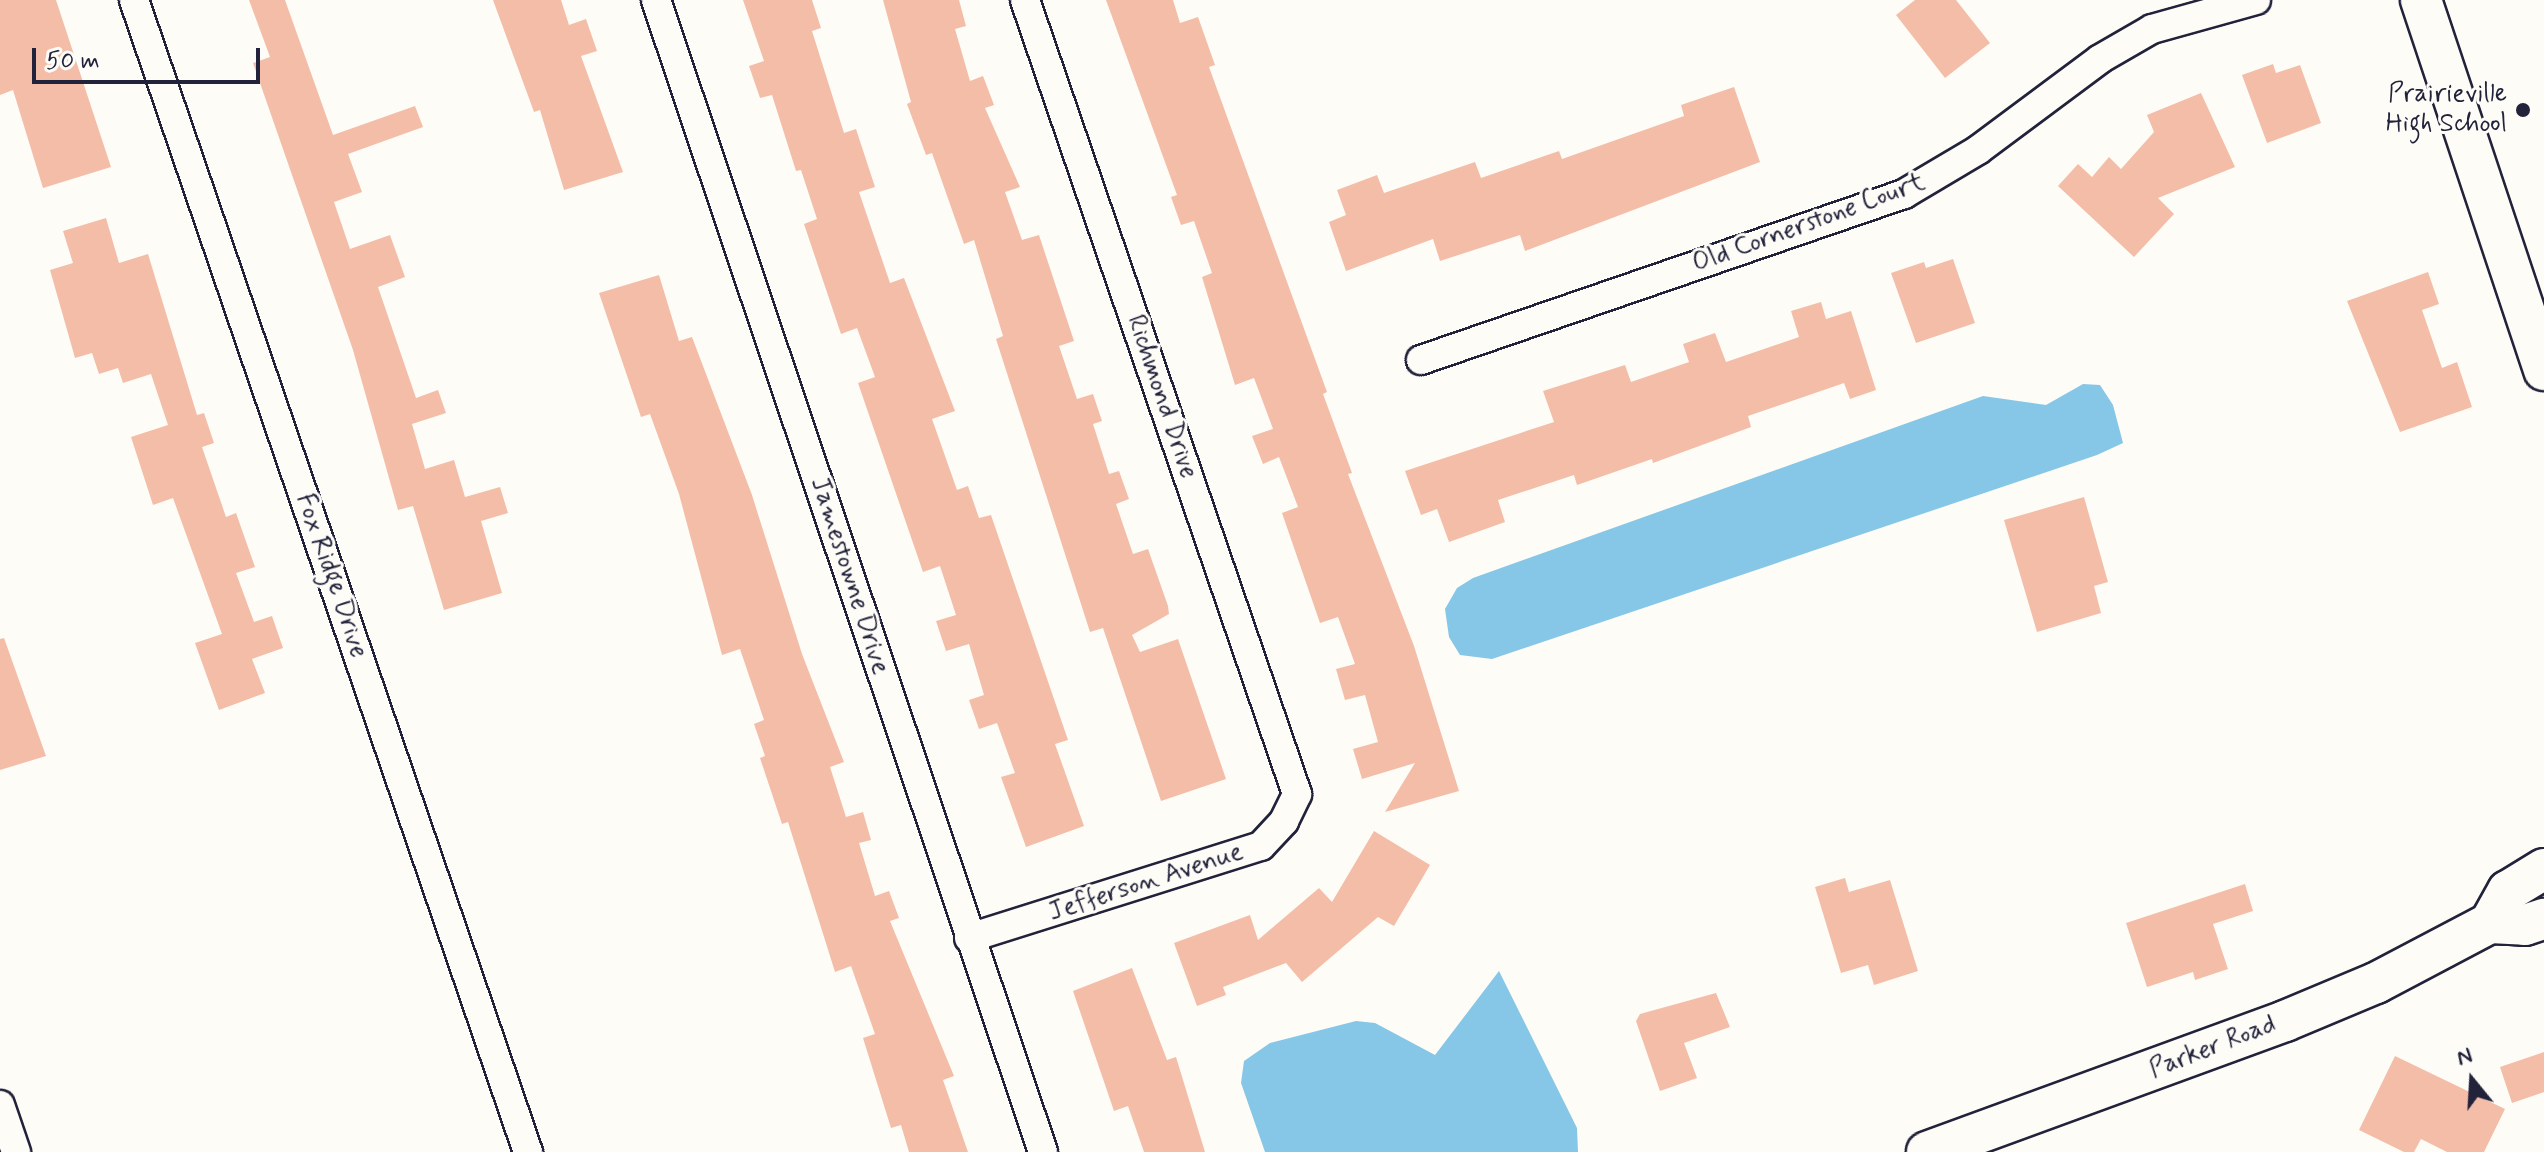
<!DOCTYPE html>
<style>
body{margin:0}
#map{position:relative;width:2544px;height:1152px;overflow:hidden;background:#fdfcf7;font-family:Mynerve,sans-serif}
div>[style]{position:absolute}
[style*='--x']{left:calc(var(--x)*1px);top:calc(var(--y)*1px);width:calc(var(--w)*1px);rotate:calc(var(--a)*1deg)}
.water>*{inset:0;background:#86c7e7}
.building>*{inset:0;background:#f4bda8}
.roads{filter:drop-shadow(2px 0 #22223b) drop-shadow(-2px 0 #22223b) drop-shadow(0 2px #22223b) drop-shadow(0 -2px #22223b)}
.street>*{height:28px;margin:-14px;padding:0 14px;transform-origin:14px;border-radius:14px;background:#fdfcf7}
.secondary>*{height:40px;margin:-20px;padding:0 20px;transform-origin:20px;border-radius:20px;background:#fdfcf7}
.dots>*{width:22px;height:22px;translate:-50% -50%;box-sizing:border-box;border:4px solid #fdfcf7;border-radius:50%}
span{translate:-50% -50%;white-space:nowrap;text-align:center;line-height:1.15;-webkit-text-stroke:6px #fdfcf7;paint-order:stroke}
.poi-label{font-size:26px;color:#22223b}
.right{translate:-100% -50%;text-align:right}
.street-label{font-size:26px;color:#22223b}
.north{position:absolute;left:2432px;top:1040px;width:80px;height:80px;-webkit-text-stroke:6px #fdfcf7;paint-order:stroke;rotate:342deg;font-size:22px;font-weight:700;line-height:32px;text-align:center;color:#22223b}
.north::after{content:'';display:block;margin:auto;width:28px;height:36px;background:#22223b;clip-path:polygon(50% 0,100% 100%,50% 72%,0 100%)}
.scale{position:absolute;left:32px;top:48px;width:228px;height:36px;box-sizing:border-box;border:4px solid #22223b;border-top:0;padding-left:10px;font-size:24px;line-height:28px;white-space:nowrap;color:#22223b;-webkit-text-stroke:6px #fdfcf7;paint-order:stroke}
</style>
<div id="map">
<div class="water">
<i style="clip-path:polygon(2083px 384px,2100px 385px,2113px 405px,2123px 443px,2097px 455px,1492px 659px,1460px 655px,1449px 637px,1445px 609px,1457px 588px,1473px 578px,1983px 396px,2046px 405px)"></i>
<i style="clip-path:polygon(1499px 971px,1577px 1128px,1578px 1152px,1265px 1152px,1241px 1083px,1244px 1061px,1270px 1043px,1356px 1021px,1375px 1023px,1435px 1055px)"></i>
</div>
<div class="building">
<i style="clip-path:polygon(0 0,56px 0,111px 167px,43px 188px,13px 90px,0 95px)"></i>
<i style="clip-path:polygon(249px 0,285px 0,333px 135px,415px 106px,423px 127px,348px 154px,362px 192px,334px 202px,350px 249px,390px 235px,405px 277px,378px 287px,416px 398px,438px 390px,446px 413px,412px 424px,425px 469px,454px 460px,465px 497px,500px 487px,508px 513px,481px 521px,502px 593px,444px 610px,413px 506px,398px 510px,353px 350px,253px 63px,270px 57px)"></i>
<i style="clip-path:polygon(493px 0,561px 0,569px 25px,586px 19px,597px 51px,581px 56px,623px 172px,564px 190px,540px 110px,534px 112px)"></i>
<i style="clip-path:polygon(743px 0,812px 0,821px 28px,812px 31px,844px 133px,856px 129px,875px 187px,859px 192px,890px 283px,904px 278px,955px 411px,932px 419px,957px 490px,968px 486px,979px 518px,991px 515px,1068px 740px,1055px 744px,1084px 826px,1026px 847px,1001px 777px,1015px 773px,997px 723px,979px 729px,969px 700px,984px 695px,969px 644px,946px 651px,936px 621px,956px 615px,940px 566px,923px 572px,858px 383px,875px 377px,857px 328px,841px 334px,804px 224px,817px 219px,801px 170px,796px 171px,772px 95px,760px 98px,749px 66px,764px 61px)"></i>
<i style="clip-path:polygon(883px 0,959px 0,966px 26px,955px 29px,970px 81px,983px 76px,994px 105px,985px 108px,1020px 187px,1005px 192px,1022px 240px,1039px 235px,1074px 341px,1059px 346px,1077px 399px,1093px 394px,1102px 421px,1093px 424px,1109px 474px,1119px 471px,1129px 499px,1116px 504px,1133px 554px,1148px 549px,1168px 606px,1169px 614px,1132px 635px,1140px 652px,1178px 639px,1226px 779px,1161px 801px,1103px 628px,1090px 632px,996px 339px,1003px 336px,974px 240px,964px 244px,932px 153px,926px 155px,907px 104px,911px 102px)"></i>
<i style="clip-path:polygon(1106px 0,1173px 0,1180px 23px,1198px 17px,1215px 65px,1209px 67px,1327px 392px,1323px 394px,1352px 473px,1348px 474px,1414px 646px,1459px 791px,1385px 812px,1415px 763px,1362px 779px,1353px 749px,1378px 742px,1365px 695px,1345px 700px,1336px 669px,1355px 664px,1338px 617px,1320px 623px,1282px 513px,1298px 507px,1279px 457px,1263px 464px,1252px 436px,1273px 429px,1254px 378px,1235px 385px,1202px 277px,1212px 273px,1194px 221px,1181px 225px,1171px 197px,1177px 195px)"></i>
<i style="clip-path:polygon(1915px 0,1956px 0,1990px 43px,1945px 78px,1896px 15px)"></i>
<i style="clip-path:polygon(2273px 64px,2276px 73px,2300px 65px,2321px 123px,2267px 143px,2242px 75px)"></i>
<i style="clip-path:polygon(1734px 87px,1760px 162px,1525px 251px,1520px 235px,1440px 261px,1433px 239px,1346px 271px,1329px 222px,1346px 215px,1337px 190px,1377px 175px,1384px 193px,1475px 162px,1481px 178px,1559px 151px,1562px 159px,1684px 116px,1681px 105px)"></i>
<i style="clip-path:polygon(2201px 93px,2235px 167px,2158px 198px,2174px 214px,2134px 257px,2058px 186px,2078px 164px,2092px 177px,2109px 157px,2121px 169px,2154px 132px,2147px 115px)"></i>
<i style="clip-path:polygon(106px 218px,119px 263px,148px 254px,197px 415px,204px 413px,214px 443px,202px 447px,226px 517px,236px 513px,255px 567px,236px 573px,254px 622px,272px 616px,283px 648px,252px 659px,265px 693px,219px 710px,195px 643px,222px 634px,173px 498px,153px 505px,131px 437px,168px 425px,151px 374px,123px 383px,118px 368px,99px 374px,92px 353px,75px 358px,50px 270px,73px 263px,63px 231px)"></i>
<i style="clip-path:polygon(1953px 259px,1975px 323px,1916px 343px,1891px 273px,1924px 262px,1926px 268px)"></i>
<i style="clip-path:polygon(2428px 272px,2439px 304px,2422px 310px,2442px 368px,2457px 362px,2472px 407px,2400px 432px,2347px 301px)"></i>
<i style="clip-path:polygon(659px 275px,679px 341px,692px 337px,752px 495px,802px 654px,844px 762px,830px 767px,846px 817px,863px 812px,871px 840px,859px 843px,875px 896px,889px 891px,899px 918px,890px 921px,954px 1076px,943px 1080px,968px 1152px,909px 1152px,901px 1125px,891px 1128px,863px 1038px,875px 1034px,851px 966px,835px 972px,788px 822px,782px 824px,760px 758px,765px 756px,754px 724px,764px 720px,740px 649px,722px 655px,679px 494px,650px 414px,641px 417px,599px 293px)"></i>
<i style="clip-path:polygon(1821px 302px,1826px 319px,1851px 311px,1876px 390px,1850px 399px,1844px 383px,1748px 416px,1751px 427px,1653px 463px,1652px 459px,1577px 485px,1574px 475px,1498px 500px,1505px 522px,1449px 542px,1437px 509px,1421px 515px,1405px 471px,1554px 422px,1543px 391px,1625px 365px,1631px 382px,1689px 362px,1683px 344px,1715px 333px,1726px 362px,1799px 337px,1791px 311px)"></i>
<i style="clip-path:polygon(2084px 497px,2108px 582px,2094px 586px,2101px 613px,2037px 632px,2004px 520px)"></i>
<i style="clip-path:polygon(4px 638px,46px 756px,0 770px,0 639px)"></i>
<i style="clip-path:polygon(1374px 831px,1430px 865px,1394px 926px,1378px 917px,1302px 982px,1286px 963px,1223px 987px,1226px 995px,1197px 1006px,1174px 943px,1250px 915px,1258px 940px,1319px 888px,1332px 902px)"></i>
<i style="clip-path:polygon(1845px 878px,1849px 892px,1890px 880px,1918px 971px,1874px 985px,1868px 965px,1841px 973px,1815px 887px)"></i>
<i style="clip-path:polygon(2245px 884px,2253px 911px,2213px 924px,2228px 969px,2195px 980px,2193px 972px,2147px 987px,2126px 923px)"></i>
<i style="clip-path:polygon(1132px 968px,1167px 1060px,1176px 1057px,1205px 1152px,1144px 1152px,1128px 1106px,1114px 1111px,1073px 991px)"></i>
<i style="clip-path:polygon(1716px 993px,1730px 1027px,1684px 1043px,1697px 1078px,1660px 1091px,1636px 1021px,1640px 1014px)"></i>
<i style="clip-path:polygon(2544px 1052px,2544px 1092px,2512px 1103px,2500px 1067px)"></i>
<i style="clip-path:polygon(2395px 1056px,2505px 1109px,2484px 1152px,2447px 1152px,2421px 1139px,2414px 1152px,2404px 1152px,2359px 1130px)"></i>
</div>
<div class="roads">
<div class="street">
<i style="--x:134;--y:0;--w:1218;--a:71.12"></i>
<i style="--x:656;--y:0;--w:1215;--a:71.43"></i>
<i style="--x:1421;--y:360;--w:511;--a:-18.97"></i>
<i style="--x:1904;--y:194;--w:86;--a:-30.7"></i>
<i style="--x:1978;--y:150;--w:152;--a:-36.7"></i>
<i style="--x:2100;--y:59;--w:60;--a:-30"></i>
<i style="--x:2152;--y:29;--w:108;--a:-15.6"></i>
<i style="--x:969;--y:938;--w:306;--a:-17.5"></i>
<i style="--x:1261;--y:846;--w:34;--a:-47"></i>
<i style="--x:1284;--y:821;--w:30;--a:-64"></i>
<i style="--x:1297;--y:794;--w:839;--a:-108.91"></i>
<i style="--x:0;--y:1105;--w:50;--a:71.2"></i>
</div>
<div class="secondary">
<i style="--x:2421;--y:0;--w:390;--a:71.6"></i>
<i style="--x:2490;--y:923;--w:37;--a:-61"></i>
<i style="--x:2508;--y:891;--w:42;--a:-31.4"></i>
<i style="--x:1927;--y:1152;--w:381;--a:-20.1"></i>
<i style="--x:2285;--y:1021;--w:99;--a:-22.7"></i>
<i style="--x:2376;--y:983;--w:129;--a:-27.8"></i>
<i style="--x:2490;--y:923;--w:35;--a:3"></i>
<i style="--x:2525;--y:925;--w:20;--a:-18"></i>
</div>
</div>
<div class="dots">
<i style="left:2523px;top:110px;background:#22223b"></i>
</div>
<div class="poi-label">
<span class="right" style="left:2507px;top:110px">Prairieville<br>High School</span>
</div>
<div class="street-label">
<span style="left:1809px;top:224px;rotate:-20deg">Old Cornerstone Court</span>
<span style="left:1161px;top:397px;rotate:71deg">Richmond Drive</span>
<span style="left:331px;top:576px;rotate:71deg">Fox Ridge Drive</span>
<span style="left:849px;top:576px;rotate:72deg">Jamestowne Drive</span>
<span style="left:1146px;top:883px;rotate:-18deg">Jefferson Avenue</span>
<span style="left:2213px;top:1048px;rotate:-21deg">Parker Road</span>
</div>
<div class="north">N</div>
<div class="scale">50 m</div>
</div>
